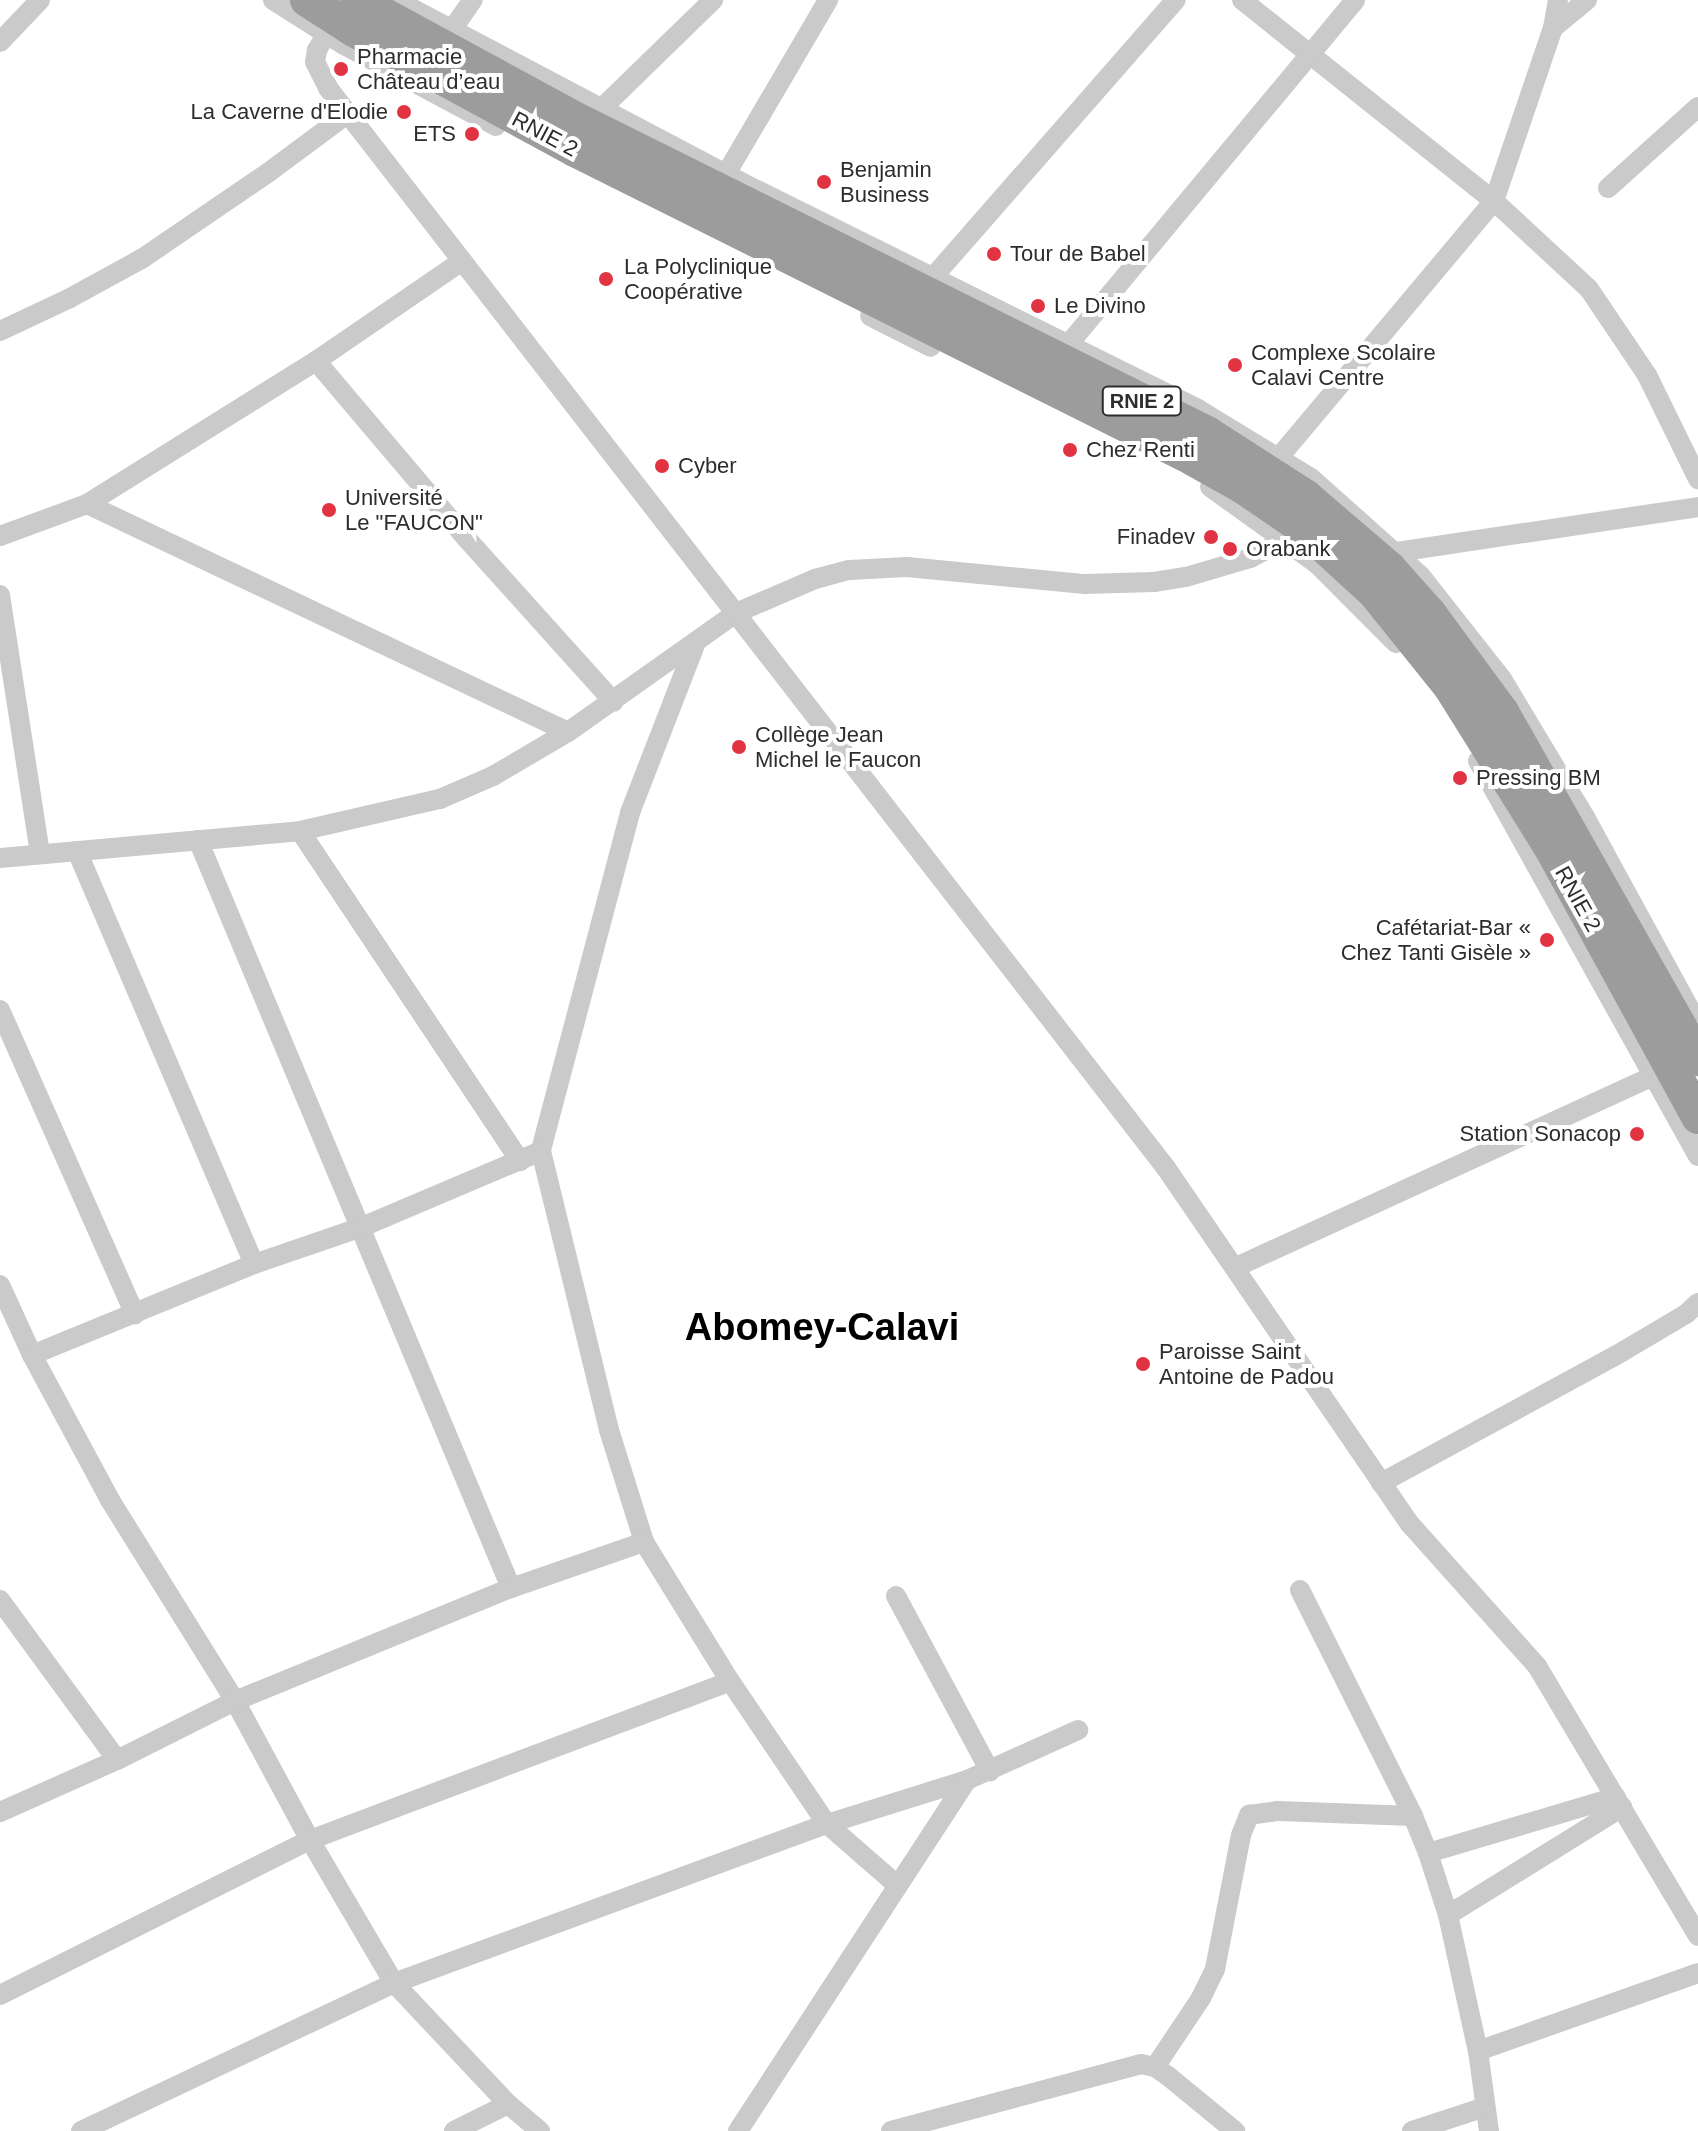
<!DOCTYPE html>
<meta charset="utf-8">
<style>
body{margin:0}
#map{position:relative;width:1698px;height:2131px;overflow:hidden;background:#fff;font-family:Arial,sans-serif}
div>[style]{position:absolute}
[style*='--x']{left:calc(var(--x)*1px);top:calc(var(--y)*1px);width:calc(var(--w)*1px);rotate:calc(var(--a)*1deg)}
.minor>*{height:20px;margin:-10px;padding:0 10px;transform-origin:10px;border-radius:10px;background:#cacaca}
.trunk>*{height:34px;margin:-17px;padding:0 17px;transform-origin:17px;border-radius:17px;background:#9c9c9c}
.dots>*{width:22px;height:22px;translate:-50% -50%;box-sizing:border-box;border:4px solid #fff;border-radius:50%}
span{translate:-50% -50%;white-space:nowrap;text-align:center;line-height:1.15;-webkit-text-stroke:8px #fff;paint-order:stroke}
.shield-label span{padding:2px 6px;background:#fff;border:2px solid;border-radius:6px;-webkit-text-stroke-width:0}
.shield-label{font-size:20px;color:#2d2d2d;font-weight:700}
.poi-label{font-size:22px;color:#2d2d2d}
.left{translate:0 -50%;text-align:left}
.right{translate:-100% -50%;text-align:right}
.street-label{font-size:22px;color:#2d2d2d}
.town-label{font-size:38px;color:#000;font-weight:700}
</style>
<div id="map">
<div class="minor">
<i style="--x:273;--y:0;--w:84;--a:32.4"></i>
<i style="--x:344;--y:45;--w:172;--a:28.1"></i>
<i style="--x:396;--y:0;--w:408;--a:27.8"></i>
<i style="--x:757;--y:190;--w:492;--a:26.4"></i>
<i style="--x:1198;--y:409;--w:132;--a:31.4"></i>
<i style="--x:1311;--y:478;--w:146;--a:41.7"></i>
<i style="--x:1420;--y:575;--w:132;--a:51.7"></i>
<i style="--x:1502;--y:679;--w:161;--a:59"></i>
<i style="--x:1585;--y:817;--w:236;--a:61.4"></i>
<i style="--x:1242;--y:0;--w:322;--a:38.6"></i>
<i style="--x:1494;--y:201;--w:129;--a:42.8"></i>
<i style="--x:1589;--y:289;--w:104;--a:56"></i>
<i style="--x:1647;--y:375;--w:116;--a:63.9"></i>
<i style="--x:341;--y:10;--w:47;--a:121"></i>
<i style="--x:317;--y:50;--w:12;--a:99"></i>
<i style="--x:315;--y:62;--w:29;--a:63"></i>
<i style="--x:328;--y:88;--w:1367;--a:52.19"></i>
<i style="--x:1166;--y:1168;--w:432;--a:55.6"></i>
<i style="--x:1410;--y:1524;--w:191;--a:48.2"></i>
<i style="--x:1537;--y:1666;--w:314;--a:59.2"></i>
<i style="--x:1553;--y:28;--w:44;--a:-39.5"></i>
<i style="--x:451;--y:31;--w:38;--a:-55"></i>
<i style="--x:0;--y:42;--w:58;--a:-46.4"></i>
<i style="--x:600;--y:110;--w:158;--a:-44.2"></i>
<i style="--x:726;--y:174;--w:202;--a:-59.6"></i>
<i style="--x:1608;--y:188;--w:121;--a:-42"></i>
<i style="--x:934;--y:276;--w:367;--a:-48.8"></i>
<i style="--x:870;--y:316;--w:68;--a:26.9"></i>
<i style="--x:0;--y:331;--w:77;--a:-25.2"></i>
<i style="--x:70;--y:298;--w:83;--a:-28.7"></i>
<i style="--x:143;--y:258;--w:153;--a:-34.3"></i>
<i style="--x:269;--y:172;--w:97;--a:-36.6"></i>
<i style="--x:1067;--y:346;--w:450;--a:-50.2"></i>
<i style="--x:316;--y:361;--w:233;--a:49.7"></i>
<i style="--x:467;--y:539;--w:219;--a:48"></i>
<i style="--x:1280;--y:456;--w:333;--a:-50"></i>
<i style="--x:1494;--y:201;--w:183;--a:-71.2"></i>
<i style="--x:1553;--y:28;--w:28;--a:-80"></i>
<i style="--x:1210;--y:487;--w:132;--a:35.7"></i>
<i style="--x:1317;--y:564;--w:112;--a:45"></i>
<i style="--x:87;--y:504;--w:532;--a:25.36"></i>
<i style="--x:0;--y:536;--w:93;--a:-20.2"></i>
<i style="--x:87;--y:504;--w:270;--a:-32"></i>
<i style="--x:316;--y:361;--w:177;--a:-34.4"></i>
<i style="--x:1397;--y:552;--w:304;--a:-8.5"></i>
<i style="--x:0;--y:595;--w:262;--a:81.2"></i>
<i style="--x:695;--y:645;--w:180;--a:111.2"></i>
<i style="--x:630;--y:813;--w:350;--a:104.8"></i>
<i style="--x:541;--y:1151;--w:287;--a:76.3"></i>
<i style="--x:609;--y:1430;--w:117;--a:72.6"></i>
<i style="--x:644;--y:1542;--w:163;--a:58.3"></i>
<i style="--x:730;--y:1681;--w:173;--a:55.9"></i>
<i style="--x:827;--y:1824;--w:94;--a:41.1"></i>
<i style="--x:1478;--y:761;--w:452;--a:60.9"></i>
<i style="--x:300;--y:831;--w:397;--a:56.3"></i>
<i style="--x:198;--y:840;--w:811;--a:67.29"></i>
<i style="--x:77;--y:851;--w:449;--a:66.8"></i>
<i style="--x:0;--y:858;--w:301;--a:-5.1"></i>
<i style="--x:300;--y:831;--w:144;--a:-12.9"></i>
<i style="--x:440;--y:799;--w:58;--a:-23.5"></i>
<i style="--x:493;--y:776;--w:87;--a:-30.4"></i>
<i style="--x:568;--y:732;--w:206;--a:-35.3"></i>
<i style="--x:736;--y:613;--w:86;--a:-23.3"></i>
<i style="--x:815;--y:579;--w:35;--a:-15"></i>
<i style="--x:849;--y:570;--w:58;--a:-3"></i>
<i style="--x:907;--y:567;--w:179;--a:5.5"></i>
<i style="--x:1085;--y:584;--w:69;--a:-1.7"></i>
<i style="--x:1154;--y:582;--w:32;--a:-9"></i>
<i style="--x:1186;--y:577;--w:67;--a:-16.5"></i>
<i style="--x:1250;--y:558;--w:42;--a:-27.2"></i>
<i style="--x:0;--y:1010;--w:333;--a:66.1"></i>
<i style="--x:1236;--y:1267;--w:461;--a:-24.6"></i>
<i style="--x:0;--y:1285;--w:77;--a:65.4"></i>
<i style="--x:32;--y:1355;--w:165;--a:61.7"></i>
<i style="--x:110;--y:1500;--w:237;--a:58.1"></i>
<i style="--x:235;--y:1701;--w:158;--a:61.7"></i>
<i style="--x:310;--y:1840;--w:166;--a:59.6"></i>
<i style="--x:394;--y:1983;--w:166;--a:46.7"></i>
<i style="--x:508;--y:2104;--w:42;--a:40.2"></i>
<i style="--x:32;--y:1355;--w:240;--a:-22.3"></i>
<i style="--x:254;--y:1264;--w:114;--a:-18.9"></i>
<i style="--x:362;--y:1227;--w:194;--a:-23"></i>
<i style="--x:1381;--y:1483;--w:266;--a:-28.5"></i>
<i style="--x:1615;--y:1356;--w:82;--a:-30.6"></i>
<i style="--x:1686;--y:1314;--w:16;--a:-43"></i>
<i style="--x:1300;--y:1590;--w:253;--a:63.4"></i>
<i style="--x:1413;--y:1816;--w:40;--a:68"></i>
<i style="--x:1428;--y:1853;--w:65;--a:72.1"></i>
<i style="--x:1448;--y:1915;--w:139;--a:77.6"></i>
<i style="--x:1478;--y:2051;--w:81;--a:82.2"></i>
<i style="--x:896;--y:1596;--w:199;--a:61.8"></i>
<i style="--x:0;--y:1600;--w:198;--a:53.8"></i>
<i style="--x:0;--y:1812;--w:128;--a:-24"></i>
<i style="--x:117;--y:1760;--w:132;--a:-26.6"></i>
<i style="--x:235;--y:1701;--w:298;--a:-22.3"></i>
<i style="--x:511;--y:1588;--w:141;--a:-19.1"></i>
<i style="--x:1428;--y:1853;--w:196;--a:-16.6"></i>
<i style="--x:1448;--y:1915;--w:205;--a:-31.8"></i>
<i style="--x:0;--y:1995;--w:347;--a:-26.6"></i>
<i style="--x:310;--y:1840;--w:449;--a:-20.7"></i>
<i style="--x:1478;--y:2051;--w:233;--a:-19.5"></i>
<i style="--x:1155;--y:2067;--w:83;--a:-56.3"></i>
<i style="--x:1201;--y:1998;--w:32;--a:-64"></i>
<i style="--x:1215;--y:1969;--w:136;--a:-79"></i>
<i style="--x:1241;--y:1835;--w:22;--a:-68"></i>
<i style="--x:1249;--y:1815;--w:29;--a:-8"></i>
<i style="--x:1278;--y:1811;--w:135;--a:2.1"></i>
<i style="--x:81;--y:2131;--w:346;--a:-25.3"></i>
<i style="--x:394;--y:1983;--w:461;--a:-20.2"></i>
<i style="--x:827;--y:1824;--w:147;--a:-17.4"></i>
<i style="--x:967;--y:1780;--w:122;--a:-24.2"></i>
<i style="--x:454;--y:2131;--w:60;--a:-26.6"></i>
<i style="--x:738;--y:2131;--w:419;--a:-56.9"></i>
<i style="--x:891;--y:2131;--w:259;--a:-15"></i>
<i style="--x:1141;--y:2064;--w:14;--a:12"></i>
<i style="--x:1155;--y:2067;--w:16;--a:35"></i>
<i style="--x:1168;--y:2076;--w:87;--a:39.4"></i>
<i style="--x:1412;--y:2131;--w:77;--a:-18.2"></i>
</div>
<div class="trunk">
<i style="--x:307;--y:0;--w:56;--a:32.6"></i>
<i style="--x:354;--y:30;--w:251;--a:28.5"></i>
<i style="--x:575;--y:150;--w:681;--a:26.53"></i>
<i style="--x:1184;--y:454;--w:68;--a:29.2"></i>
<i style="--x:1243;--y:487;--w:76;--a:34.3"></i>
<i style="--x:1306;--y:530;--w:93;--a:42.4"></i>
<i style="--x:1375;--y:593;--w:122;--a:51.3"></i>
<i style="--x:1451;--y:688;--w:189;--a:58"></i>
<i style="--x:1551;--y:848;--w:307;--a:61.3"></i>
<i style="--x:357;--y:0;--w:258;--a:28.5"></i>
<i style="--x:584;--y:123;--w:696;--a:26.45"></i>
<i style="--x:1207;--y:433;--w:117;--a:32.7"></i>
<i style="--x:1305;--y:496;--w:111;--a:40.6"></i>
<i style="--x:1389;--y:568;--w:62;--a:48.3"></i>
<i style="--x:1430;--y:614;--w:122;--a:53.7"></i>
<i style="--x:1502;--y:712;--w:399;--a:60.5"></i>
</div>
<div class="dots">
<i style="left:341px;top:69px;background:#e13342"></i>
<i style="left:404px;top:112px;background:#e13342"></i>
<i style="left:472px;top:134px;background:#e13342"></i>
<i style="left:824px;top:182px;background:#e13342"></i>
<i style="left:994px;top:254px;background:#e13342"></i>
<i style="left:606px;top:279px;background:#e13342"></i>
<i style="left:1038px;top:306px;background:#e13342"></i>
<i style="left:1235px;top:365px;background:#e13342"></i>
<i style="left:1070px;top:450px;background:#e13342"></i>
<i style="left:662px;top:466px;background:#e13342"></i>
<i style="left:329px;top:510px;background:#e13342"></i>
<i style="left:1211px;top:537px;background:#e13342"></i>
<i style="left:1230px;top:549px;background:#e13342"></i>
<i style="left:739px;top:747px;background:#e13342"></i>
<i style="left:1460px;top:778px;background:#e13342"></i>
<i style="left:1547px;top:940px;background:#e13342"></i>
<i style="left:1637px;top:1134px;background:#e13342"></i>
<i style="left:1143px;top:1364px;background:#e13342"></i>
</div>
<div class="shield-label">
<span style="left:1142px;top:401px">RNIE 2</span>
</div>
<div class="poi-label">
<span class="left" style="left:357px;top:69px">Pharmacie<br>Château d’eau</span>
<span class="right" style="left:388px;top:112px">La Caverne d'Elodie</span>
<span class="right" style="left:456px;top:134px">ETS</span>
<span class="left" style="left:840px;top:182px">Benjamin<br>Business</span>
<span class="left" style="left:1010px;top:254px">Tour de Babel</span>
<span class="left" style="left:624px;top:279px">La Polyclinique<br>Coopérative</span>
<span class="left" style="left:1054px;top:306px">Le Divino</span>
<span class="left" style="left:1251px;top:365px">Complexe Scolaire<br>Calavi Centre</span>
<span class="left" style="left:1086px;top:450px">Chez Renti</span>
<span class="left" style="left:678px;top:466px">Cyber</span>
<span class="left" style="left:345px;top:510px">Université<br>Le "FAUCON"</span>
<span class="right" style="left:1195px;top:537px">Finadev</span>
<span class="left" style="left:1246px;top:549px">Orabank</span>
<span class="left" style="left:755px;top:747px">Collège Jean<br>Michel le Faucon</span>
<span class="left" style="left:1476px;top:778px">Pressing BM</span>
<span class="right" style="left:1531px;top:940px">Cafétariat-Bar «<br>Chez Tanti Gisèle »</span>
<span class="right" style="left:1621px;top:1134px">Station Sonacop</span>
<span class="left" style="left:1159px;top:1364px">Paroisse Saint<br>Antoine de Padou</span>
</div>
<div class="street-label">
<span style="left:545px;top:134px;rotate:28deg">RNIE 2</span>
<span style="left:1578px;top:899px;rotate:61deg">RNIE 2</span>
</div>
<div class="town-label">
<span style="left:822px;top:1328px">Abomey-Calavi</span>
</div>
</div>
